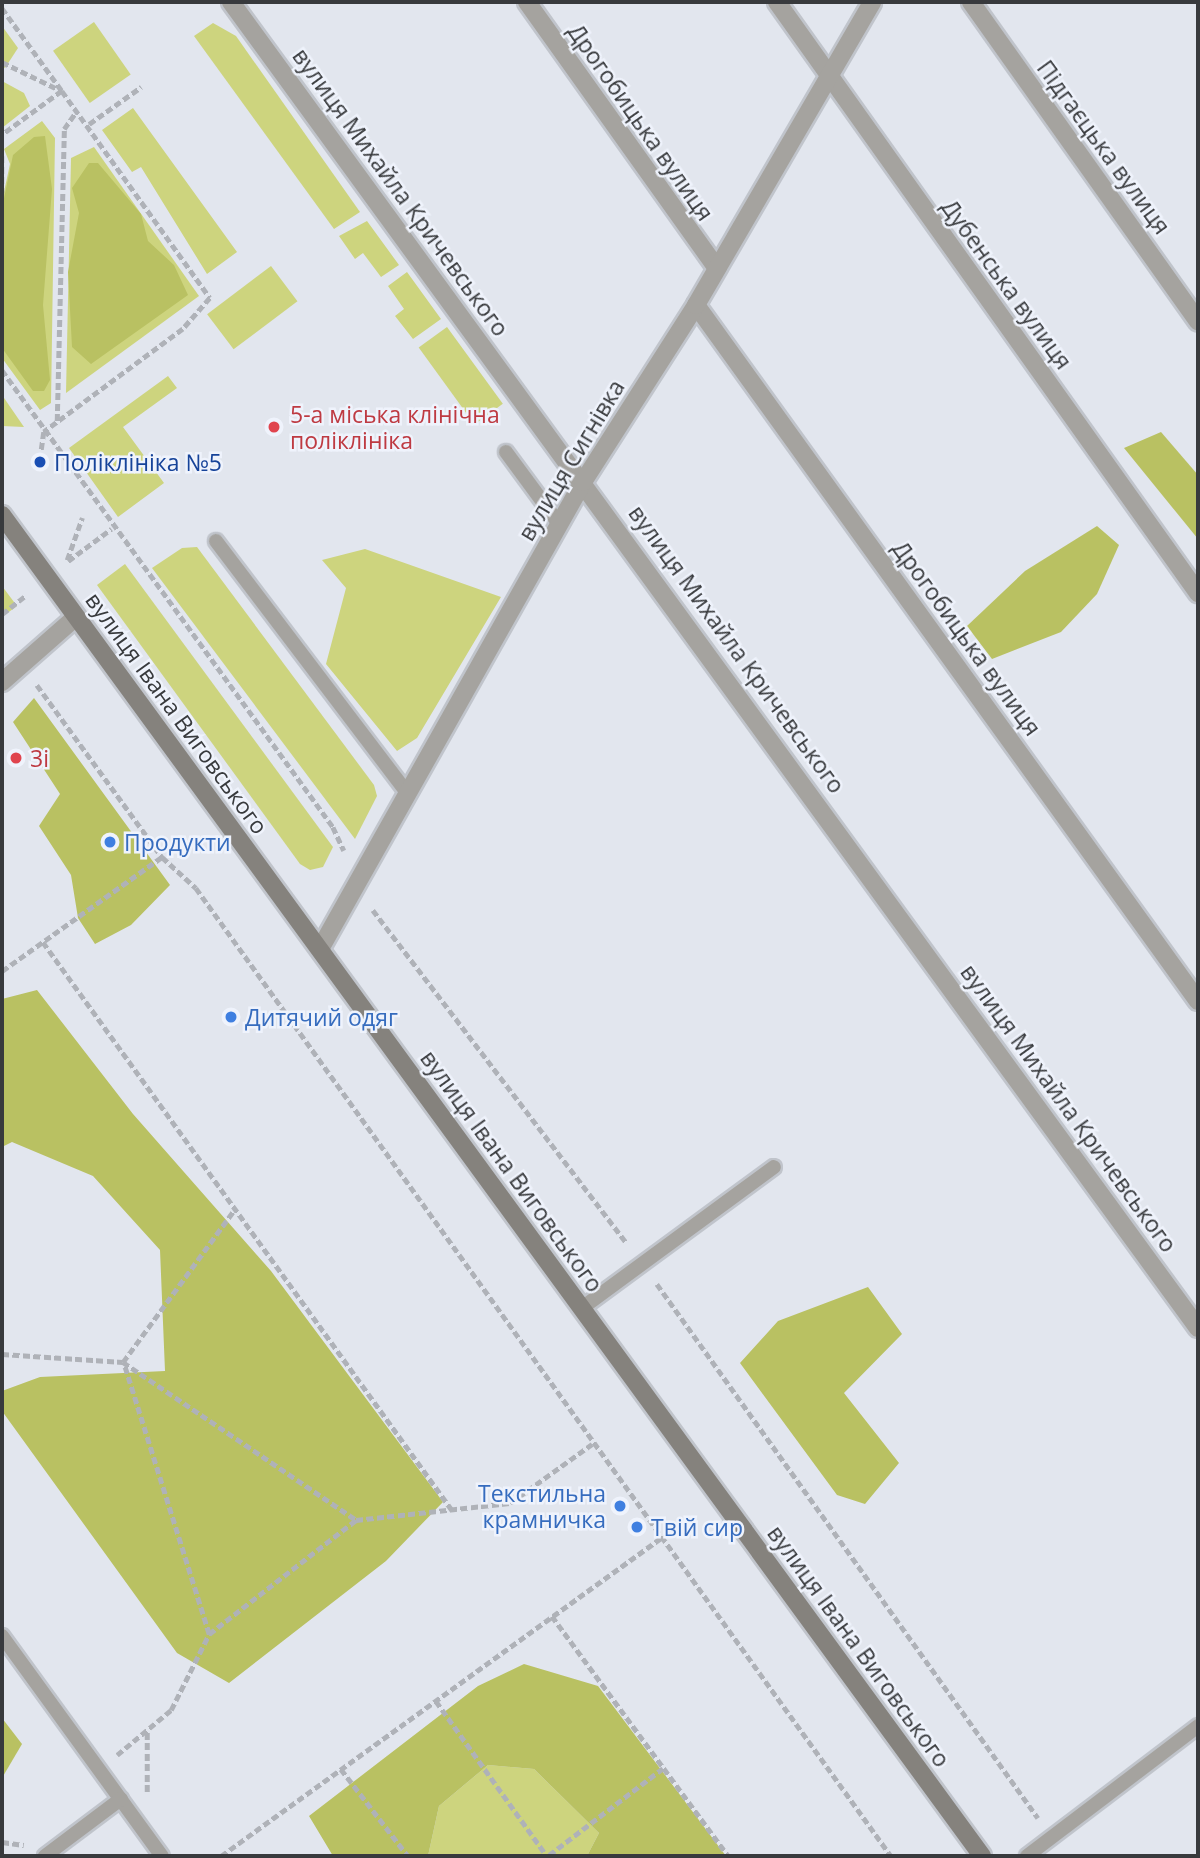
<!DOCTYPE html>
<meta charset="utf-8">
<style>
body{margin:0}
#map{position:relative;width:1200px;height:1858px;overflow:hidden;background:#e2e6ee;font-family:"Open Sans",sans-serif}
div>[style]{position:absolute}
[style*='--x']{left:calc(var(--x)*1px);top:calc(var(--y)*1px);width:calc(var(--w)*1px);rotate:calc(var(--a)*1deg)}
.green>*{inset:0;background:#cdd47e;transform-origin:0 0}
.forest>*{inset:0;background:#b9c162}
.path>*{height:4.5px;margin-top:-2.25px;transform-origin:0;background:repeating-linear-gradient(90deg,#afb2b8 0 7px,transparent 0 10.5px)}
.roads{filter:drop-shadow(2px 0 #c0c4cb) drop-shadow(-2px 0 #c0c4cb) drop-shadow(0 2px #c0c4cb) drop-shadow(0 -2px #c0c4cb)}
.service>*{height:14px;margin:-7px;padding:0 7px;transform-origin:7px;border-radius:7px;background:#a5a39f}
.minor>*{height:18px;margin:-9px;padding:0 9px;transform-origin:9px;border-radius:9px;background:#a5a39f}
.tertiary>*{height:18px;margin:-9px;padding:0 9px;transform-origin:9px;border-radius:9px;background:#a5a39f}
.secondary>*{height:18px;margin:-9px;padding:0 9px;transform-origin:9px;border-radius:9px;background:#85827d}
.dots>*{width:19px;height:19px;translate:-50% -50%;box-sizing:border-box;border:4px solid #eff3fc;border-radius:50%}
span{translate:-50% -50%;white-space:nowrap;text-align:center;line-height:1.15;-webkit-text-stroke:5px #eff3fc;paint-order:stroke}
.street-label{font-size:23px;color:#383a3d}
.health-label{font-size:23px;color:#be3a42}
.left{translate:0 -50%;text-align:left}
.transit-label{font-size:23px;color:#164399}
.shop-label{font-size:23px;color:#366cbe}
.right{translate:-100% -50%;text-align:right}
.frame{position:absolute;inset:0;border:4px solid #383a3d;pointer-events:none}
</style>
<div id="map">
<div class="green">
<i style="left:94px;top:22px;width:64px;height:50px;rotate:55deg"></i>
<i style="clip-path:polygon(213px 23px,236px 36px,360px 212px,334px 229px,194px 36px)"></i>
<i style="clip-path:polygon(2px 26px,18px 48px,5px 68px,2px 66px)"></i>
<i style="clip-path:polygon(2px 81px,24px 93px,30px 106px,2px 128px)"></i>
<i style="clip-path:polygon(133px 108px,237px 252px,207px 274px,141px 167px,132px 172px,102px 130px)"></i>
<i style="clip-path:polygon(42px 121px,55px 138px,51px 403px,40px 410px,2px 358px,2px 201px,10px 164px,4px 149px)"></i>
<i style="clip-path:polygon(94px 147px,199px 296px,66px 393px,71px 158px)"></i>
<i style="clip-path:polygon(367px 221px,399px 265px,381px 277px,363px 253px,355px 259px,339px 236px)"></i>
<i style="left:271px;top:266px;width:44px;height:80px;rotate:53deg"></i>
<i style="clip-path:polygon(407px 272px,441px 319px,413px 339px,395px 316px,404px 309px,388px 286px)"></i>
<i style="left:447px;top:327px;width:95px;height:35px;rotate:54deg"></i>
<i style="clip-path:polygon(168px 376px,177px 388px,123px 427px,164px 483px,118px 517px,69px 448px)"></i>
<i style="clip-path:polygon(2px 395px,24px 427px,2px 426px)"></i>
<i style="clip-path:polygon(197px 547px,374px 785px,377px 796px,355px 839px,152px 568px,182px 548px)"></i>
<i style="clip-path:polygon(365px 549px,501px 597px,417px 738px,397px 751px,326px 664px,346px 588px,322px 560px)"></i>
<i style="clip-path:polygon(125px 564px,333px 847px,323px 867px,310px 870px,300px 864px,97px 585px)"></i>
<i style="clip-path:polygon(2px 586px,17px 606px,2px 617px)"></i>
<i style="clip-path:polygon(488px 1765px,534px 1769px,599px 1833px,587px 1856px,428px 1856px,439px 1806px)"></i>
</div>
<div class="forest">
<i style="clip-path:polygon(45px 136px,52px 189px,43px 305px,50px 380px,44px 391px,33px 391px,2px 348px,2px 208px,13px 155px,34px 137px)"></i>
<i style="clip-path:polygon(89px 163px,98px 163px,141px 214px,148px 241px,174px 265px,188px 295px,91px 364px,72px 347px,68px 272px,79px 213px,72px 188px)"></i>
<i style="clip-path:polygon(1161px 432px,1198px 475px,1198px 539px,1124px 448px)"></i>
<i style="clip-path:polygon(1097px 526px,1119px 545px,1097px 594px,1061px 632px,992px 659px,967px 626px,1025px 571px)"></i>
<i style="clip-path:polygon(34px 698px,170px 885px,131px 925px,95px 944px,78px 918px,71px 875px,39px 826px,60px 794px,13px 722px)"></i>
<i style="clip-path:polygon(37px 990px,133px 1114px,271px 1271px,443px 1502px,386px 1561px,229px 1683px,177px 1653px,2px 1411px,2px 1391px,40px 1377px,165px 1371px,160px 1250px,93px 1176px,12px 1142px,2px 1147px,2px 999px)"></i>
<i style="clip-path:polygon(868px 1287px,902px 1334px,844px 1393px,899px 1463px,865px 1504px,837px 1495px,740px 1363px,778px 1321px)"></i>
<i style="clip-path:polygon(524px 1664px,598px 1686px,726px 1856px,587px 1856px,599px 1833px,534px 1769px,488px 1765px,439px 1806px,428px 1856px,333px 1856px,309px 1816px,478px 1686px)"></i>
<i style="clip-path:polygon(2px 1718px,22px 1744px,2px 1778px)"></i>
</div>
<div class="path">
<i style="--x:2;--y:8;--w:102;--a:54.1"></i>
<i style="--x:62;--y:91;--w:74;--a:143.7"></i>
<i style="--x:2;--y:62;--w:67;--a:25.8"></i>
<i style="--x:62;--y:91;--w:254;--a:54.4"></i>
<i style="--x:210;--y:298;--w:41;--a:131.1"></i>
<i style="--x:183;--y:329;--w:173;--a:143.5"></i>
<i style="--x:44;--y:432;--w:30;--a:98"></i>
<i style="--x:89;--y:124;--w:64;--a:-35.4"></i>
<i style="--x:2;--y:156;--w:37;--a:90"></i>
<i style="--x:2;--y:370;--w:564;--a:54.08"></i>
<i style="--x:333;--y:827;--w:26;--a:65"></i>
<i style="--x:57;--y:421;--w:292;--a:-88.6"></i>
<i style="--x:64;--y:129;--w:21;--a:-55"></i>
<i style="--x:67;--y:560;--w:45;--a:-70.3"></i>
<i style="--x:68;--y:561;--w:54;--a:-36.7"></i>
<i style="--x:2;--y:614;--w:31;--a:-38"></i>
<i style="--x:37;--y:685;--w:213;--a:54"></i>
<i style="--x:162;--y:857;--w:46;--a:42.4"></i>
<i style="--x:196;--y:888;--w:1192;--a:54.32"></i>
<i style="--x:373;--y:910;--w:419;--a:52.7"></i>
<i style="--x:43;--y:942;--w:700;--a:54.24"></i>
<i style="--x:2;--y:971;--w:196;--a:-35.5"></i>
<i style="--x:657;--y:1284;--w:656;--a:54.49"></i>
<i style="--x:2;--y:1354;--w:121;--a:3.8"></i>
<i style="--x:123;--y:1362;--w:190;--a:-53.8"></i>
<i style="--x:552;--y:1616;--w:298;--a:53.7"></i>
<i style="--x:209;--y:1634;--w:285;--a:-107.5"></i>
<i style="--x:123;--y:1362;--w:282;--a:34.1"></i>
<i style="--x:436;--y:1701;--w:191;--a:54.4"></i>
<i style="--x:117;--y:1755;--w:70;--a:-39.8"></i>
<i style="--x:171;--y:1710;--w:85;--a:-63.4"></i>
<i style="--x:209;--y:1634;--w:186;--a:-37.8"></i>
<i style="--x:356;--y:1520;--w:155;--a:-6.3"></i>
<i style="--x:510;--y:1503;--w:101;--a:-35.7"></i>
<i style="--x:341;--y:1769;--w:110;--a:52.4"></i>
<i style="--x:147;--y:1792;--w:61;--a:-90"></i>
<i style="--x:2;--y:1842;--w:22;--a:8"></i>
<i style="--x:549;--y:1855;--w:143;--a:-37.3"></i>
<i style="--x:221;--y:1856;--w:543;--a:-35.86"></i>
</div>
<div class="roads">
<div class="service">
<i style="--x:506;--y:452;--w:89;--a:53.6"></i>
<i style="--x:216;--y:541;--w:316;--a:52.8"></i>
<i style="--x:582;--y:1308;--w:238;--a:-36.3"></i>
<i style="--x:2;--y:1636;--w:272;--a:54"></i>
<i style="--x:45;--y:1856;--w:95;--a:-36.9"></i>
<i style="--x:1027;--y:1856;--w:215;--a:-37.2"></i>
</div>
<div class="minor">
<i style="--x:231;--y:2;--w:1641;--a:53.9"></i>
<i style="--x:527;--y:2;--w:327;--a:54.5"></i>
<i style="--x:777;--y:2;--w:726;--a:54.54"></i>
<i style="--x:971;--y:2;--w:392;--a:54.6"></i>
<i style="--x:696;--y:305;--w:858;--a:54.2"></i>
</div>
<div class="tertiary">
<i style="--x:2;--y:682;--w:98;--a:-41.3"></i>
<i style="--x:320;--y:949;--w:536;--a:-60.61"></i>
<i style="--x:583;--y:482;--w:210;--a:-57.4"></i>
<i style="--x:696;--y:305;--w:350;--a:-59.8"></i>
</div>
<div class="secondary">
<i style="--x:2;--y:515;--w:1661;--a:53.84"></i>
</div>
</div>
<div class="dots">
<i style="left:274px;top:427px;background:#e0444e"></i>
<i style="left:40px;top:462px;background:#1a4fb4"></i>
<i style="left:16px;top:758px;background:#e0444e"></i>
<i style="left:110px;top:842px;background:#3f7fe0"></i>
<i style="left:231px;top:1017px;background:#3f7fe0"></i>
<i style="left:620px;top:1506px;background:#3f7fe0"></i>
<i style="left:637px;top:1527px;background:#3f7fe0"></i>
</div>
<div class="street-label">
<span style="left:641px;top:122px;rotate:55deg">Дрогобицька вулиця</span>
<span style="left:1104px;top:147px;rotate:54deg">Підгаєцька вулиця</span>
<span style="left:401px;top:192px;rotate:54deg">вулиця Михайла Кричевського</span>
<span style="left:1007px;top:284px;rotate:54deg">Дубенська вулиця</span>
<span style="left:571px;top:460px;rotate:-59deg">вулиця Сигнівка</span>
<span style="left:967px;top:638px;rotate:54deg">Дрогобицька вулиця</span>
<span style="left:737px;top:649px;rotate:54deg">вулиця Михайла Кричевського</span>
<span style="left:177px;top:713px;rotate:54deg">вулиця Івана Виговського</span>
<span style="left:1069px;top:1108px;rotate:54deg">вулиця Михайла Кричевського</span>
<span style="left:512px;top:1171px;rotate:54deg">вулиця Івана Виговського</span>
<span style="left:859px;top:1646px;rotate:54deg">вулиця Івана Виговського</span>
</div>
<div class="health-label">
<span class="left" style="left:290px;top:427px">5-а міська клінічна<br>поліклініка</span>
<span class="left" style="left:30px;top:758px">3і</span>
</div>
<div class="transit-label">
<span class="left" style="left:54px;top:462px">Поліклініка №5</span>
</div>
<div class="shop-label">
<span class="left" style="left:124px;top:842px">Продукти</span>
<span class="left" style="left:245px;top:1017px">Дитячий одяг</span>
<span class="right" style="left:606px;top:1506px">Текстильна<br>крамничка</span>
<span class="left" style="left:651px;top:1527px">Твій сир</span>
</div>
<div class="frame"></div>
</div>
